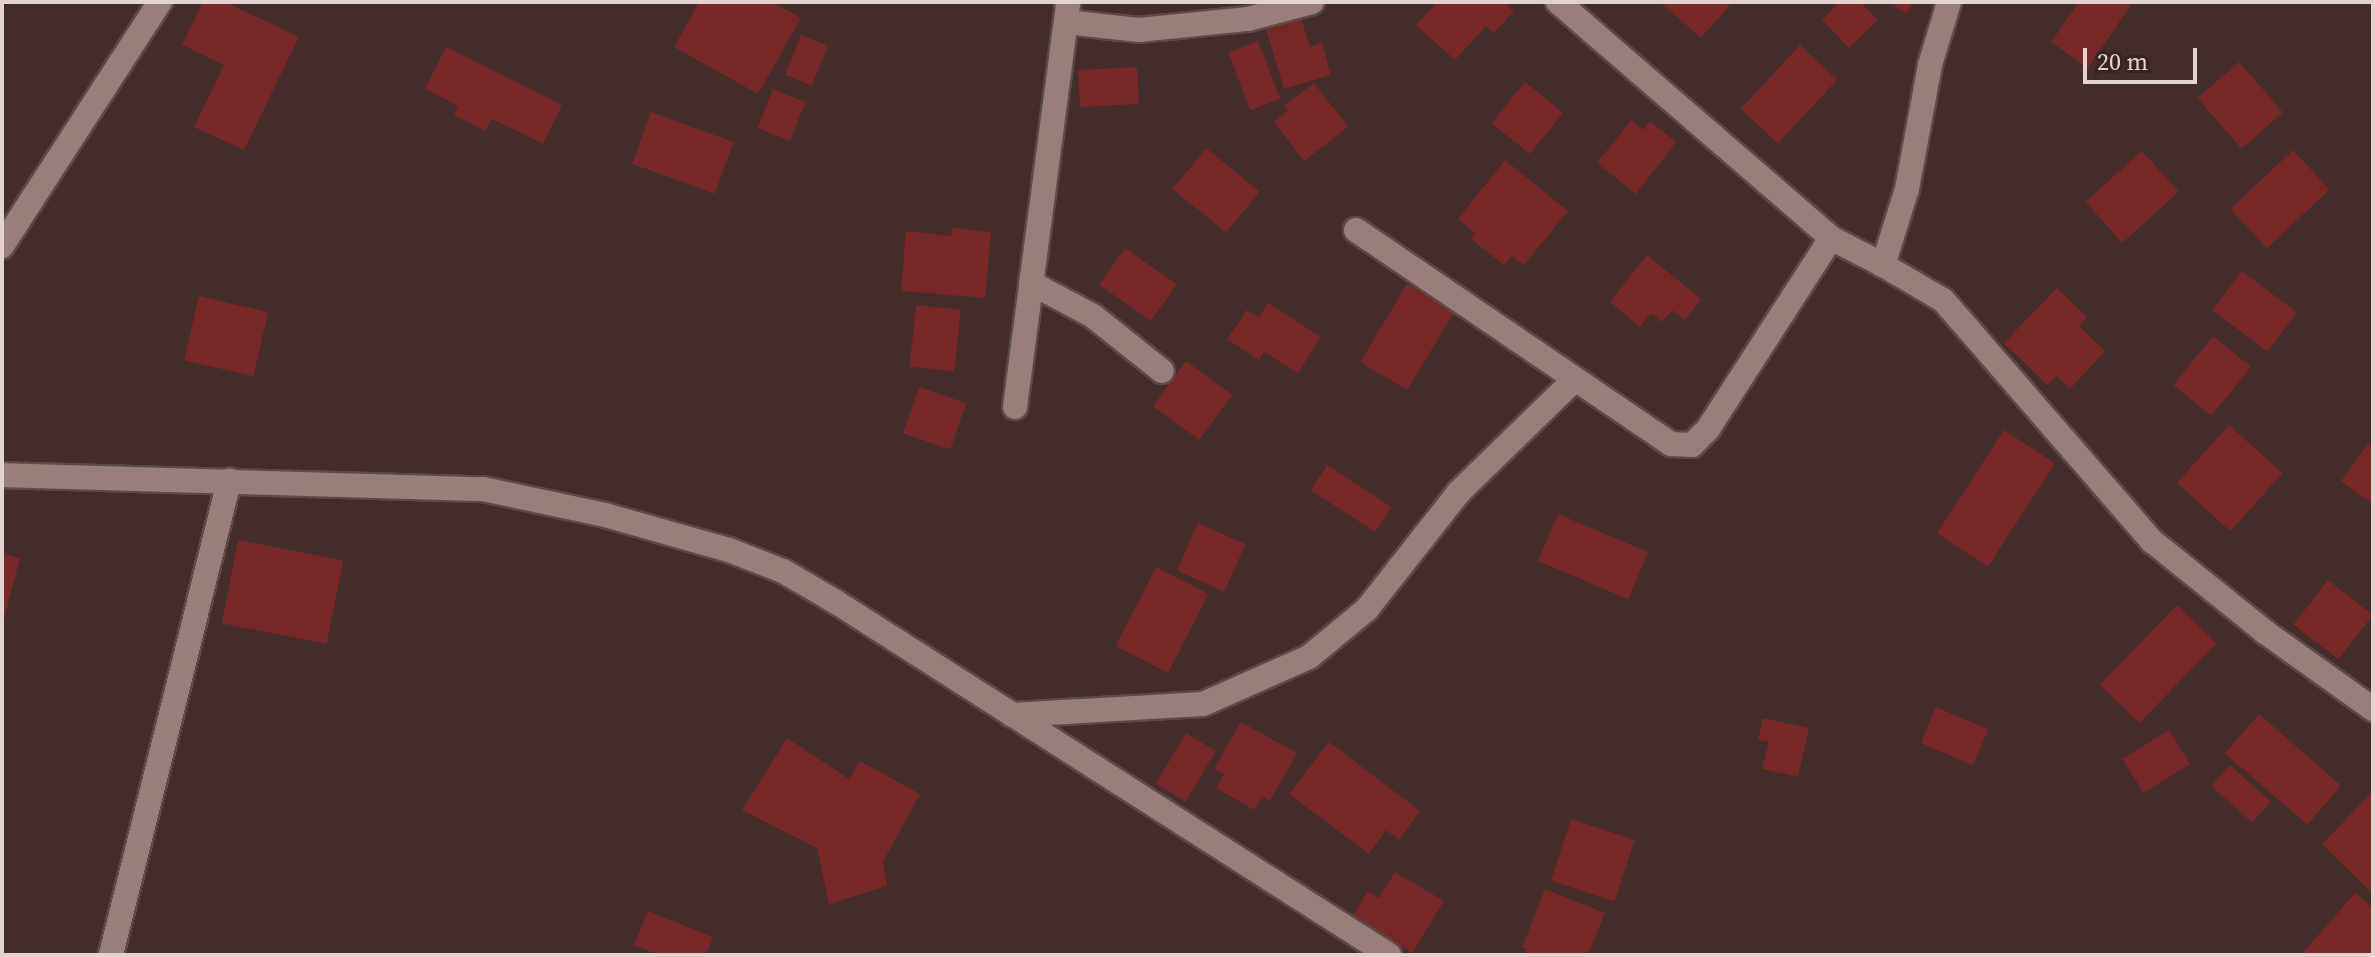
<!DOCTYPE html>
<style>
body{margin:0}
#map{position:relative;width:2375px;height:957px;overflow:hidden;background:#432c2a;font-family:"Source Serif 4",serif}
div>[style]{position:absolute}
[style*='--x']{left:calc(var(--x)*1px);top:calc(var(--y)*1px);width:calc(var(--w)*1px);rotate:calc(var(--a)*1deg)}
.building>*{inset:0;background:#772725;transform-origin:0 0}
.roads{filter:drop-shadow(2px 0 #5d4948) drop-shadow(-2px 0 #5d4948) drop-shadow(0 2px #5d4948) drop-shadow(0 -2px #5d4948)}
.street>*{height:24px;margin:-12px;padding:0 12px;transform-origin:12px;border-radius:12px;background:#9a7e7b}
span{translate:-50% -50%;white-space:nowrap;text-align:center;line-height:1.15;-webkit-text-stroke:6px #392321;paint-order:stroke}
.frame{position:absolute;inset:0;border:4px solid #e2d3d1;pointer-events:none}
.scale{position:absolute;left:2083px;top:48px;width:114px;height:36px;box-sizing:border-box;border:4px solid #e2d3d1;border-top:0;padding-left:10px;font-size:24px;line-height:28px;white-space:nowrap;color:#e2d3d1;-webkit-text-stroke:6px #392321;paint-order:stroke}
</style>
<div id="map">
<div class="building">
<i style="clip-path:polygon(203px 2px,225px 2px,299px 37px,244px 150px,194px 127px,224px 65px,182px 45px)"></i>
<i style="clip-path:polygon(699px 2px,772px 2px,801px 18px,758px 94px,674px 47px)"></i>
<i style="clip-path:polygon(1437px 2px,1504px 2px,1514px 11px,1494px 33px,1486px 26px,1455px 60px,1416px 25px)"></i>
<i style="clip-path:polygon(1660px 2px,1726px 2px,1730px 5px,1701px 38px)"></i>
<i style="clip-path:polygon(1840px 2px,1860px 2px,1878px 20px,1849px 48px,1822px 20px)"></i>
<i style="clip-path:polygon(1890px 2px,1914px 2px,1906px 14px)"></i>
<i style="clip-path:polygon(2079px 2px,2133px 2px,2088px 68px,2051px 42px)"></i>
<i style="clip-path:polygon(1301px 18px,1310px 47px,1322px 43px,1331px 75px,1284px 89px,1266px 29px)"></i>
<i style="left:801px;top:35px;width:29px;height:43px;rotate:22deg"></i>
<i style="left:1258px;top:41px;width:62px;height:32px;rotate:69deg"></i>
<i style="left:1800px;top:45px;width:51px;height:87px;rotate:43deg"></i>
<i style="clip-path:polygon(446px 47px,562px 105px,543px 144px,492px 119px,485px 131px,454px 115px,458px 106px,425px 89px)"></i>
<i style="left:2239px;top:62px;width:67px;height:55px;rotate:49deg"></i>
<i style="left:1137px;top:67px;width:37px;height:59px;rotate:87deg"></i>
<i style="left:1525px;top:82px;width:49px;height:53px;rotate:39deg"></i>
<i style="clip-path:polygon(1314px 83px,1348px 127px,1304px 161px,1274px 122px,1288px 110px,1285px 105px)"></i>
<i style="left:773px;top:89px;width:35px;height:42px;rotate:22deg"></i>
<i style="left:651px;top:112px;width:88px;height:55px;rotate:20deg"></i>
<i style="clip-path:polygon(1631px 120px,1643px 130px,1650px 121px,1676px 142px,1636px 194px,1597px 163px)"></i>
<i style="left:1206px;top:148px;width:69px;height:53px;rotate:39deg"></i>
<i style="left:2293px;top:150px;width:54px;height:86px;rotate:47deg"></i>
<i style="left:2142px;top:151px;width:55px;height:76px;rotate:48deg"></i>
<i style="clip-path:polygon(1505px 160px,1568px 211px,1524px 265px,1512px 256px,1504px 265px,1471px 239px,1475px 233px,1458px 219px)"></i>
<i style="clip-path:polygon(952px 228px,991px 232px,985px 298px,901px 291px,906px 231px,951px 236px)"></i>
<i style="left:1125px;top:248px;width:63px;height:45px;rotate:35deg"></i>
<i style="clip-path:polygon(1647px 255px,1701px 299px,1685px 320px,1672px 310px,1662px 322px,1651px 313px,1640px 327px,1610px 302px)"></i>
<i style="left:2242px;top:271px;width:69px;height:49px;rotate:37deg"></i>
<i style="left:1407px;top:284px;width:55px;height:91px;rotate:31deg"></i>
<i style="clip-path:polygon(2057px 288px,2087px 317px,2079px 326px,2105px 351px,2070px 389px,2057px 376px,2047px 385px,2004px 343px)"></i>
<i style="left:199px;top:296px;width:71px;height:66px;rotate:13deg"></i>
<i style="clip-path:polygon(1268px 303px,1321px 337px,1298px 373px,1264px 352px,1259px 360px,1227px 339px,1247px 310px,1259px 317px)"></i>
<i style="left:916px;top:305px;width:45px;height:62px;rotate:6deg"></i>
<i style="left:2213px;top:336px;width:49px;height:63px;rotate:39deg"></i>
<i style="left:1186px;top:361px;width:57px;height:56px;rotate:36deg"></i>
<i style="left:919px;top:387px;width:50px;height:49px;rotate:19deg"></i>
<i style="left:2229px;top:425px;width:72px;height:78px;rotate:42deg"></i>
<i style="left:2004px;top:430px;width:61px;height:123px;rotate:33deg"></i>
<i style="clip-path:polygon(2369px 443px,2373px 446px,2373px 504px,2341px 481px)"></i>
<i style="left:1327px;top:465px;width:77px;height:30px;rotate:33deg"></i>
<i style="left:1558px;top:514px;width:98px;height:51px;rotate:23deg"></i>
<i style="left:1198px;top:523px;width:52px;height:52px;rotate:24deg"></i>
<i style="left:238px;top:540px;width:107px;height:85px;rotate:11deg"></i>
<i style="clip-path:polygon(2px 554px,20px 558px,3px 622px,2px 621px)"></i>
<i style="left:1156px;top:567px;width:59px;height:89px;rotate:27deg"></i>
<i style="left:2328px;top:580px;width:57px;height:56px;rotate:38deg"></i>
<i style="left:2177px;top:605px;width:55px;height:111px;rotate:44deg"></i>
<i style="left:1936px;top:707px;width:57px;height:39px;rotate:23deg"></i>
<i style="left:2259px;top:714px;width:109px;height:52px;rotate:41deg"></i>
<i style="clip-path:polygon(1763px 718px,1809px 728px,1798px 777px,1762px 769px,1769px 742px,1758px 740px)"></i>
<i style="clip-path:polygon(1241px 722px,1297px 753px,1270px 801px,1262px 796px,1254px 810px,1216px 788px,1224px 774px,1214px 769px)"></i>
<i style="left:2169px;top:730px;width:40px;height:55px;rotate:58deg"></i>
<i style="left:1186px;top:733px;width:35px;height:59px;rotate:31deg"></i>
<i style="clip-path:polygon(787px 738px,849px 779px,860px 761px,920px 794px,883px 862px,887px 886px,829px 904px,817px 848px,742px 810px)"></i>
<i style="clip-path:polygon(1329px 742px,1420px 811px,1399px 840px,1386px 830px,1369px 854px,1289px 794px)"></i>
<i style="left:2230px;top:765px;width:55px;height:28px;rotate:42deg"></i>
<i style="clip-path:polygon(2373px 791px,2373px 894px,2322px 844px)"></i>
<i style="left:1571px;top:819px;width:67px;height:65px;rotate:18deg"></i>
<i style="clip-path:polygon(1395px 872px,1444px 901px,1412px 953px,1352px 917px,1368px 891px,1379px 898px)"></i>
<i style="clip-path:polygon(1545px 889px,1605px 913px,1588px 955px,1524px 955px,1527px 949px,1522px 948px)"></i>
<i style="clip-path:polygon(2355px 893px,2373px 908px,2373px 955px,2301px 955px)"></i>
<i style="clip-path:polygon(648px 911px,713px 937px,706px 955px,659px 955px,634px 945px)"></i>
</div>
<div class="roads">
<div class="street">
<i style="--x:1558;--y:2;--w:361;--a:40.8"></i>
<i style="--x:1831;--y:238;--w:59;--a:27.4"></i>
<i style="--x:1949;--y:2;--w:66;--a:106.8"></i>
<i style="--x:1930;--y:65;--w:126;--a:100.5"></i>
<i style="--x:1907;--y:189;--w:80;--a:107.5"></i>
<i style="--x:1883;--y:265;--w:69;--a:30.3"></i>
<i style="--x:1943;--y:300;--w:319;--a:49.1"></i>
<i style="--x:2152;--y:541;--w:145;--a:38.8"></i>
<i style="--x:2265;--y:632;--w:133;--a:35.5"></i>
<i style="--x:1066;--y:22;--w:73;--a:6.3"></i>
<i style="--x:1139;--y:30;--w:110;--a:-5.8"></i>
<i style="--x:1248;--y:19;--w:66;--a:-14.9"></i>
<i style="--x:1356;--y:230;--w:381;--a:34.2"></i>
<i style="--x:1671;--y:444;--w:21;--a:3"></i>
<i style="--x:1692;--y:445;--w:23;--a:-45"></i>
<i style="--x:1708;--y:429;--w:227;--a:-57.2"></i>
<i style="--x:2;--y:246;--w:291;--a:-57.1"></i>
<i style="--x:1031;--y:283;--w:70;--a:28"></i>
<i style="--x:1093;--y:316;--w:88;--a:38.6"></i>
<i style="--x:1015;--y:407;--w:408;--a:-82.5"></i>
<i style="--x:2;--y:475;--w:481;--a:1.7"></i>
<i style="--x:483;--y:489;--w:125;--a:12"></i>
<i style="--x:605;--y:515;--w:129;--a:15.8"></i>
<i style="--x:729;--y:550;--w:58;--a:21.3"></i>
<i style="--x:783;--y:571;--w:61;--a:30.3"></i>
<i style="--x:836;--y:602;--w:656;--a:32.55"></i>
<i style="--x:1012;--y:715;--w:191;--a:-3.3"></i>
<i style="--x:1203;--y:704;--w:116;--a:-23.9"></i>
<i style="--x:1309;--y:657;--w:75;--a:-39.6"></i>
<i style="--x:1367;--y:609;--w:149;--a:-51.8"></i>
<i style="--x:1459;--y:492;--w:161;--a:-44.2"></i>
<i style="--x:111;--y:955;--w:489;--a:-76"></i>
</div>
</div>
<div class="frame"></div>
<div class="scale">20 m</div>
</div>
